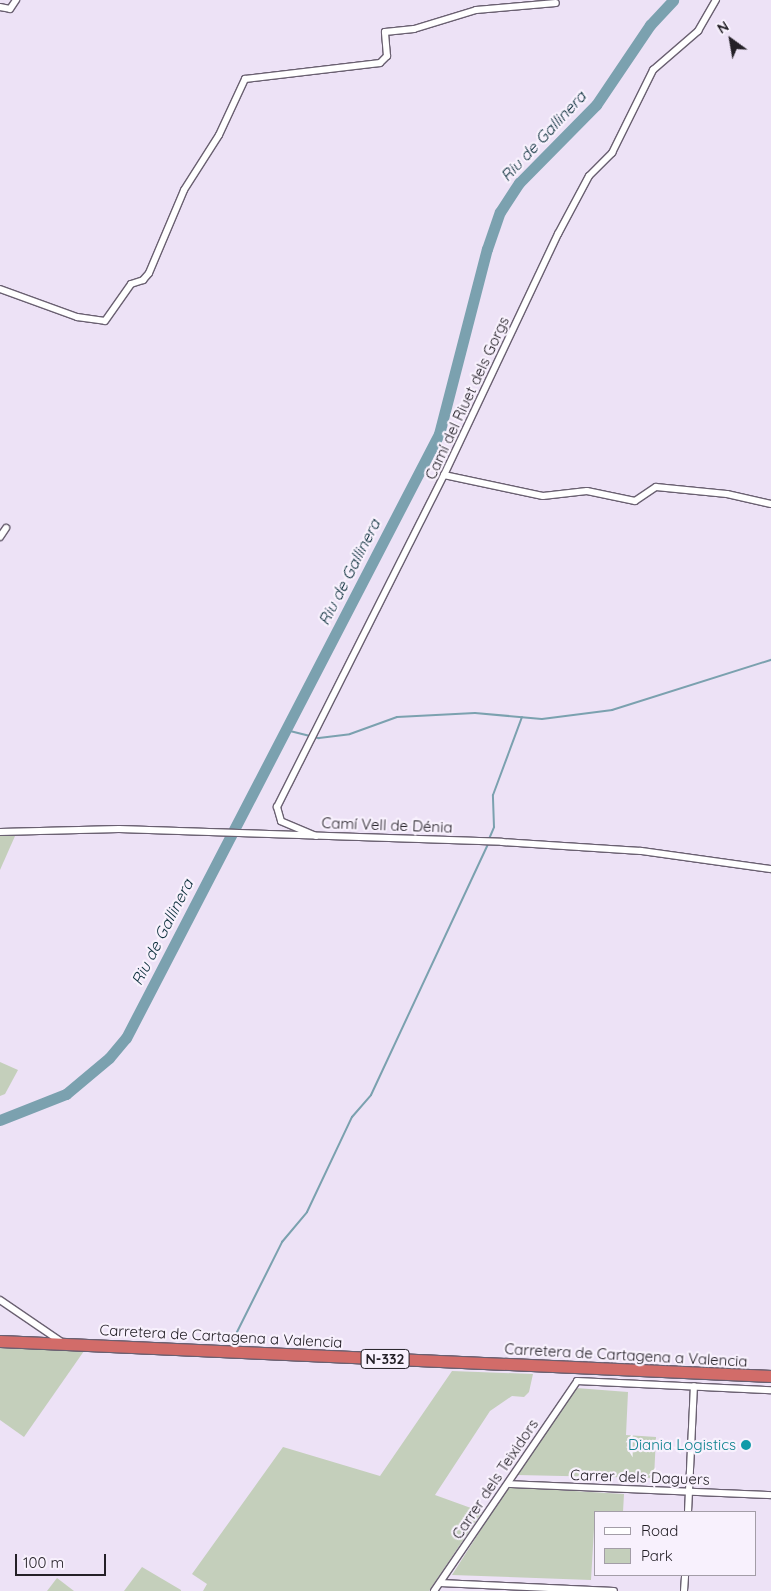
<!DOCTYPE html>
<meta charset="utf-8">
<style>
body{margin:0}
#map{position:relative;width:771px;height:1591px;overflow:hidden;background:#ede2f6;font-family:Quicksand,sans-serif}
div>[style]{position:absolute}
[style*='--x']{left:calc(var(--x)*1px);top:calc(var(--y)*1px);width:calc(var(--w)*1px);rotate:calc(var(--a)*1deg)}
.green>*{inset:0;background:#c4cfbb}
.stream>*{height:2px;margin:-1px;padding:0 1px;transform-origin:1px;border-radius:1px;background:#7ba1af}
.river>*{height:11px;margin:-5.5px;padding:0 5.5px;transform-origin:5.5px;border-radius:5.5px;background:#7ba1af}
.roads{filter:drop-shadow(1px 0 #6a6071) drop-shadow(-1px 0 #6a6071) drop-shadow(0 1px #6a6071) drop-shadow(0 -1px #6a6071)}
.street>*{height:6px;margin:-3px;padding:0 3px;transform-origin:3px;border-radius:3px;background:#fff}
.highway>*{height:11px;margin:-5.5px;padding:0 5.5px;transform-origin:5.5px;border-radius:5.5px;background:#d26c69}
.dots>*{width:14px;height:14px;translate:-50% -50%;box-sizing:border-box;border:2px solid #f8f1fd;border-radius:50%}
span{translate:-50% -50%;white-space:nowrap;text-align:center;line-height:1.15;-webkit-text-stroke:4.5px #f8f1fd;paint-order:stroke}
.shield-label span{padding:1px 4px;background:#f8f1fd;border:1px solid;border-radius:4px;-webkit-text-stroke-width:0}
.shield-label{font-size:14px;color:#242027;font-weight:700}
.street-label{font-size:15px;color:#242027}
.culture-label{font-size:15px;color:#0d838f}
.right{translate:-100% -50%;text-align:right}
.water-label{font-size:16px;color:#0b2f3b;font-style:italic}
.legend{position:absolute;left:594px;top:1511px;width:162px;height:65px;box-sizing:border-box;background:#f8f1fd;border:1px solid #a39da7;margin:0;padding:6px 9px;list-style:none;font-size:15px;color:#242027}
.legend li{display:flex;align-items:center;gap:10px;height:25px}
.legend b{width:25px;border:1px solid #a39da7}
.north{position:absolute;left:706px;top:15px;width:50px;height:50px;-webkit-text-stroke:4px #f8f1fd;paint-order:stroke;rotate:328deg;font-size:14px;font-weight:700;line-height:20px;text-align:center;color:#242027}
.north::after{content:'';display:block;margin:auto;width:18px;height:22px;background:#242027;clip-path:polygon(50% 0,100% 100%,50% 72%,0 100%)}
.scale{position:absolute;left:15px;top:1554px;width:91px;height:22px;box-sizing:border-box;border:2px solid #242027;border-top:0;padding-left:6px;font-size:15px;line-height:18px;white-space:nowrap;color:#242027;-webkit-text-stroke:4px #f8f1fd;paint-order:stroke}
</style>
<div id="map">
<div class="green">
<i style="clip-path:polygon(0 836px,15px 836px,0 870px)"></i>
<i style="clip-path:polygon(0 1062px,18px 1070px,5px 1094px,0 1096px)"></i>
<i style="clip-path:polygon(0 1347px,84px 1351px,24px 1437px,0 1420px)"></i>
<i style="clip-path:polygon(452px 1371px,533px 1374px,529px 1392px,524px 1397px,512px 1396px,490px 1411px,435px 1495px,482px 1512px,429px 1591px,203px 1591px,207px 1584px,192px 1574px,283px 1447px,380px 1476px)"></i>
<i style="clip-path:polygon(576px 1388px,628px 1392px,626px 1435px,656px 1437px,654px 1478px,517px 1475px)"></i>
<i style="clip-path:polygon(508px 1487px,624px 1494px,623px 1512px,595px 1512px,591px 1580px,452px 1575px)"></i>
<i style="clip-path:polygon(142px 1567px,181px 1590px,181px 1591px,124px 1591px)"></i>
<i style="clip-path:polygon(57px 1578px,74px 1591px,47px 1591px)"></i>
</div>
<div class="stream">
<i style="--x:286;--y:730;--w:34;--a:14"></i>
<i style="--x:319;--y:738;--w:31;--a:-7"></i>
<i style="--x:350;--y:734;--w:50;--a:-19.9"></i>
<i style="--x:397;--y:717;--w:78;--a:-2.9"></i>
<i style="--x:475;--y:713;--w:67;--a:5.1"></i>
<i style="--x:542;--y:719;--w:71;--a:-7.3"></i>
<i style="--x:612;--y:710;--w:167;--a:-17.5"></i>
<i style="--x:489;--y:839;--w:13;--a:-67"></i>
<i style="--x:494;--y:827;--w:32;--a:-92"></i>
<i style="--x:493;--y:795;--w:83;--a:-69.6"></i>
<i style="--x:233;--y:1340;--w:110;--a:-63.4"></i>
<i style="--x:282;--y:1242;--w:39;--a:-50"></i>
<i style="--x:307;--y:1212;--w:105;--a:-64.7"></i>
<i style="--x:352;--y:1117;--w:29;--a:-49"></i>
<i style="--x:371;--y:1095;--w:277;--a:-65"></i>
</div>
<div class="river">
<i style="--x:0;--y:1120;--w:71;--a:-21.5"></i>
<i style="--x:66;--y:1094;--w:56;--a:-39.9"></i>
<i style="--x:109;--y:1058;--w:26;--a:-50"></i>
<i style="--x:126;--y:1038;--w:680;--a:-62.61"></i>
<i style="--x:439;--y:434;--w:191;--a:-75.5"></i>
<i style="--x:487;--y:249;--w:39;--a:-71"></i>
<i style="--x:500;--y:212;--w:35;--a:-57"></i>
<i style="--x:519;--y:183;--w:110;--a:-45.4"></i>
<i style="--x:596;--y:105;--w:97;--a:-56"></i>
<i style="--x:650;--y:25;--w:34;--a:-47"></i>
</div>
<div class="roads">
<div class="street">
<i style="--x:0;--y:7;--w:10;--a:11"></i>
<i style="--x:10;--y:9;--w:11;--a:-56"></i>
<i style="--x:0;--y:289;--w:82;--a:20"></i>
<i style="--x:77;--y:317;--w:28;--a:8"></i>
<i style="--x:105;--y:321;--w:45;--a:-54.9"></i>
<i style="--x:131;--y:284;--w:13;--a:-18"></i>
<i style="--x:143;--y:280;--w:9;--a:-49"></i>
<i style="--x:149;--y:273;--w:90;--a:-67.1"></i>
<i style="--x:184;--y:190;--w:65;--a:-57.5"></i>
<i style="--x:219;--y:135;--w:62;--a:-65.1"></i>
<i style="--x:245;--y:79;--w:136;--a:-6.8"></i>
<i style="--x:380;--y:63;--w:10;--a:-45"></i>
<i style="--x:387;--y:56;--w:24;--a:-95"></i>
<i style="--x:385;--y:32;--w:29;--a:-6"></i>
<i style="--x:414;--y:29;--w:65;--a:-17"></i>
<i style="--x:476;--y:10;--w:80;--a:-5"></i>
<i style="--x:444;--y:475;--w:101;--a:12"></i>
<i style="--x:543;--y:496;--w:44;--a:-6.5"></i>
<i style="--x:587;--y:491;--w:49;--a:11.8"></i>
<i style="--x:635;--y:501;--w:25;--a:-34"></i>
<i style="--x:656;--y:487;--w:71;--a:5.6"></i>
<i style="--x:727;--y:494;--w:45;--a:12.8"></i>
<i style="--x:0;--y:537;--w:11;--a:-56"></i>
<i style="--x:0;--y:832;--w:119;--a:-1.4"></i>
<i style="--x:119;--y:829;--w:383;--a:1.9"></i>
<i style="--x:502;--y:842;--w:139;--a:3.7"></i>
<i style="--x:641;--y:851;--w:131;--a:7.9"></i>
<i style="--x:316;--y:836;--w:38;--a:-157"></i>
<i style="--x:281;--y:821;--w:15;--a:-106"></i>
<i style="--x:277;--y:807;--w:372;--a:-63.3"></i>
<i style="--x:444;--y:475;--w:267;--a:-64.7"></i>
<i style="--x:558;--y:234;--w:66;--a:-61.9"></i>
<i style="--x:589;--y:176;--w:33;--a:-45"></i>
<i style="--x:612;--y:153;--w:93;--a:-63.7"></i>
<i style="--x:653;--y:70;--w:60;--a:-40.9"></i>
<i style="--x:698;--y:31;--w:36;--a:-60"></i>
<i style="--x:0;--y:1300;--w:76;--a:34.3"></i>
<i style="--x:508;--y:1484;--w:263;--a:2.4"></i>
<i style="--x:688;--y:1512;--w:126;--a:-87.3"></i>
<i style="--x:440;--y:1583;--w:174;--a:2.6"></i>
<i style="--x:434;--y:1591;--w:254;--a:-55.7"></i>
<i style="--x:577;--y:1381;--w:194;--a:2.7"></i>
<i style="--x:684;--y:1591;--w:16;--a:-86"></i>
</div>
<div class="highway">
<i style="--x:0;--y:1341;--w:772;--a:2.6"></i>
</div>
</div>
<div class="dots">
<i style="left:746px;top:1445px;background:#0f9aa8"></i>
</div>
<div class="shield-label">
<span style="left:385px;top:1359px">N-332</span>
</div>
<div class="street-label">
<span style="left:467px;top:398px;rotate:-65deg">Camí del Riuet dels Gorgs</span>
<span style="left:387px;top:825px;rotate:2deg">Camí Vell de Dénia</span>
<span style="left:221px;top:1336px;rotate:3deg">Carretera de Cartagena a Valencia</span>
<span style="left:626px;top:1355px;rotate:3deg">Carretera de Cartagena a Valencia</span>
<span style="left:640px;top:1477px;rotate:2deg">Carrer dels Daguers</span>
<span style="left:495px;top:1479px;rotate:-56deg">Carrer dels Teixidors</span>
</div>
<div class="culture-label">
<span class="right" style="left:736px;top:1445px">Diania Logistics</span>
</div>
<div class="water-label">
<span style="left:543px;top:136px;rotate:-47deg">Riu de Gallinera</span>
<span style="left:349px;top:572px;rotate:-63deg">Riu de Gallinera</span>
<span style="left:162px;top:932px;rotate:-63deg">Riu de Gallinera</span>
</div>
<ul class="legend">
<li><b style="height:6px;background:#fff"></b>Road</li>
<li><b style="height:14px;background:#c4cfbb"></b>Park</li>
</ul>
<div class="north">N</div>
<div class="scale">100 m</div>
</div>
